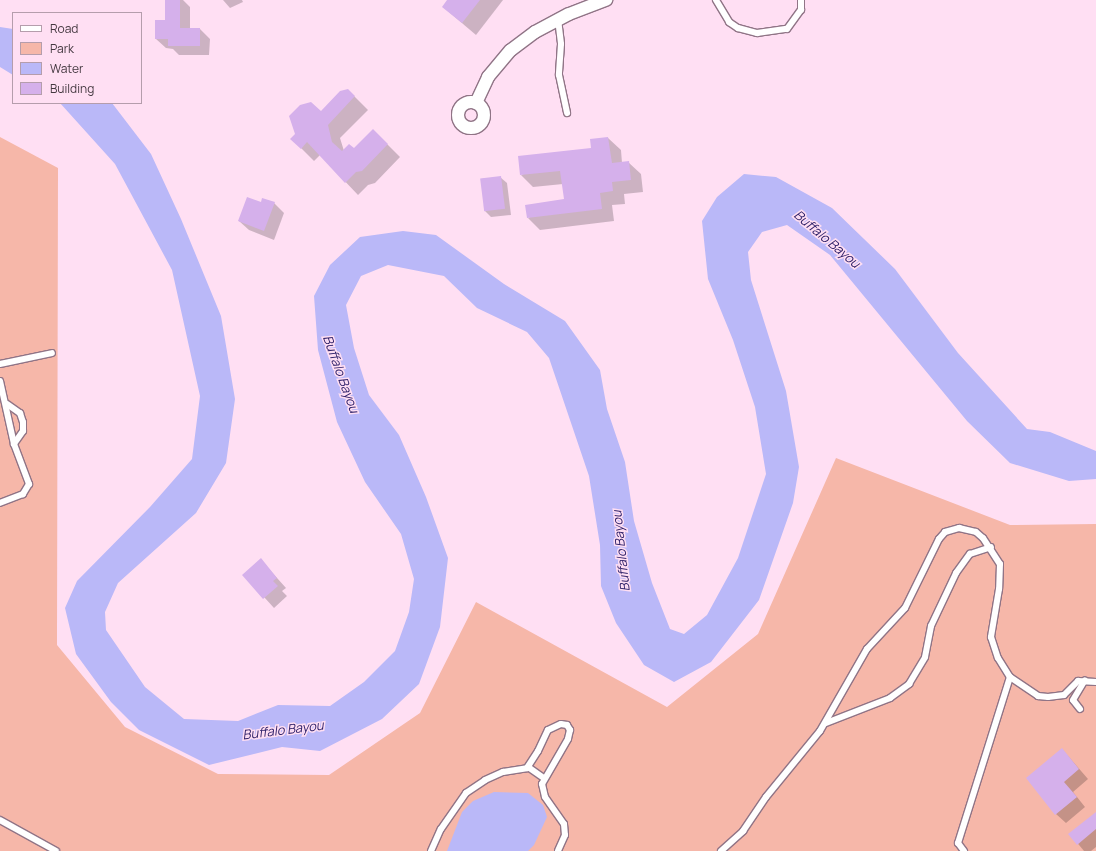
<!DOCTYPE html>
<style>
body{margin:0}
#map{position:relative;width:1096px;height:851px;overflow:hidden;background:#ffdff3;font-family:Manrope,sans-serif}
div>[style]{position:absolute}
[style*='--x']{left:calc(var(--x)*1px);top:calc(var(--y)*1px);width:calc(var(--w)*1px);rotate:calc(var(--a)*1deg)}
.green>*{inset:0;background:#f6b7a9}
.water>*{inset:0;background:#bab8f8}
.shadow>*{inset:0;background:#0003}
.building>*{inset:0;background:#d5b0eb;transform-origin:0 0}
.roads{filter:drop-shadow(1px 0 #907486) drop-shadow(-1px 0 #907486) drop-shadow(0 1px #907486) drop-shadow(0 -1px #907486)}
.service>*{height:6px;margin:-3px;padding:0 3px;transform-origin:3px;border-radius:3px;background:#fff}
.minor>*{height:12px;margin:-6px;padding:0 6px;transform-origin:6px;border-radius:6px;background:#fff}
.minor>.ring{margin:-6px;padding:0;box-sizing:content-box;background:none;border:12px solid #fff;border-radius:50%}
span{translate:-50% -50%;white-space:nowrap;text-align:center;line-height:1.15;-webkit-text-stroke:3px #ffdff3;paint-order:stroke}
.water-label{font-size:13px;color:#30226a;font-style:italic}
.legend{position:absolute;left:12px;top:12px;width:130px;height:92px;box-sizing:border-box;background:#ffdff3;border:1px solid #b59dac;margin:0;padding:5px 7px;list-style:none;font-size:12px;color:#453941}
.legend li{display:flex;align-items:center;gap:8px;height:20px}
.legend b{width:20px;border:1px solid #b59dac}
</style>
<div id="map">
<div class="green">
<i style="clip-path:polygon(0 137px,58px 168px,57px 645px,125px 727px,218px 774px,329px 775px,420px 713px,476px 602px,667px 707px,758px 634px,836px 458px,1010px 525px,1096px 524px,1096px 851px,0 851px)"></i>
</div>
<div class="water">
<i style="clip-path:polygon(0 27px,13px 29px,13px 75px,0 67px)"></i>
<i style="clip-path:polygon(60px 103px,112px 103px,151px 154px,181px 219px,221px 316px,235px 399px,226px 463px,196px 513px,118px 583px,105px 612px,106px 630px,145px 687px,184px 719px,238px 721px,278px 705px,330px 706px,364px 682px,395px 651px,409px 612px,414px 579px,401px 534px,365px 482px,337px 422px,318px 350px,314px 296px,330px 265px,360px 237px,403px 231px,436px 235px,504px 284px,565px 321px,600px 370px,607px 409px,625px 462px,634px 521px,652px 583px,670px 629px,684px 634px,707px 615px,738px 558px,766px 474px,755px 407px,733px 340px,708px 279px,702px 221px,717px 197px,744px 174px,776px 177px,832px 208px,895px 269px,958px 353px,1027px 429px,1050px 432px,1096px 451px,1096px 479px,1069px 481px,1010px 463px,967px 421px,830px 255px,787px 225px,762px 232px,748px 252px,751px 280px,786px 391px,799px 467px,793px 503px,759px 600px,711px 662px,674px 682px,644px 665px,616px 623px,601px 586px,600px 545px,589px 476px,549px 358px,527px 332px,477px 308px,444px 276px,388px 265px,361px 276px,346px 305px,354px 348px,369px 395px,399px 435px,426px 497px,448px 558px,440px 627px,419px 684px,382px 719px,320px 751px,282px 747px,209px 765px,139px 730px,111px 702px,76px 654px,65px 608px,77px 581px,150px 507px,192px 459px,200px 396px,172px 270px,115px 164px)"></i>
<i style="clip-path:polygon(494px 792px,528px 793px,543px 805px,547px 817px,534px 845px,528px 851px,447px 851px,462px 812px,473px 801px)"></i>
</div>
<div class="shadow">
<i style="clip-path:polygon(166px 0,183px 0,190px 7px,190px 29px,200px 29px,210px 39px,209px 55px,179px 55px,173px 49px,166px 48px,156px 39px,166px 21px)"></i>
<i style="clip-path:polygon(223px 0,242px 0,243px 2px,230px 8px)"></i>
<i style="clip-path:polygon(448px 0,503px 0,476px 35px,443px 7px)"></i>
<i style="clip-path:polygon(348px 90px,368px 110px,340px 138px,344px 151px,354px 150px,373px 130px,400px 157px,375px 183px,368px 185px,358px 195px,320px 155px,314px 161px,292px 139px)"></i>
<i style="clip-path:polygon(608px 138px,621px 150px,622px 163px,628px 162px,641px 174px,643px 192px,624px 194px,625px 204px,612px 205px,614px 221px,540px 230px,528px 218px,565px 200px,563px 184px,533px 187px,521px 175px,592px 148px)"></i>
<i style="clip-path:polygon(500px 177px,507px 183px,511px 215px,491px 217px,485px 211px,481px 179px)"></i>
<i style="clip-path:polygon(261px 203px,274px 203px,284px 213px,274px 240px,249px 230px,239px 221px)"></i>
<i style="clip-path:polygon(261px 560px,286px 588px,282px 591px,287px 596px,274px 608px,244px 575px)"></i>
<i style="clip-path:polygon(1062px 749px,1088px 779px,1073px 792px,1085px 807px,1066px 823px,1056px 814px)"></i>
<i style="clip-path:polygon(1096px 813px,1096px 847px,1091px 851px,1084px 851px,1070px 834px)"></i>
</div>
<div class="building">
<i style="clip-path:polygon(165px 0,180px 0,180px 28px,200px 28px,200px 46px,168px 46px,168px 39px,155px 39px,155px 20px,165px 20px)"></i>
<i style="clip-path:polygon(447px 0,480px 0,462px 23px,442px 7px)"></i>
<i style="clip-path:polygon(348px 89px,355px 96px,328px 125px,332px 142px,342px 151px,349px 144px,354px 148px,373px 129px,388px 144px,362px 171px,356px 172px,345px 183px,307px 142px,301px 149px,290px 139px,295px 134px,289px 116px,300px 105px,311px 102px,321px 111px,340px 91px)"></i>
<i style="clip-path:polygon(608px 137px,612px 163px,629px 161px,631px 180px,612px 182px,613px 191px,600px 193px,602px 209px,527px 218px,525px 205px,564px 199px,560px 171px,520px 175px,518px 156px,591px 148px,590px 139px)"></i>
<i style="left:501px;top:176px;width:33px;height:21px;rotate:83deg"></i>
<i style="clip-path:polygon(247px 197px,261px 202px,262px 198px,275px 202px,264px 231px,238px 221px)"></i>
<i style="clip-path:polygon(261px 558px,277px 578px,273px 581px,278px 586px,263px 599px,242px 575px)"></i>
<i style="clip-path:polygon(1062px 748px,1079px 769px,1064px 782px,1077px 797px,1055px 815px,1026px 778px)"></i>
<i style="clip-path:polygon(1096px 812px,1096px 829px,1077px 845px,1068px 834px)"></i>
</div>
<div class="roads">
<div class="service">
<i style="--x:716;--y:0;--w:26;--a:59"></i>
<i style="--x:729;--y:22;--w:11;--a:34"></i>
<i style="--x:738;--y:28;--w:20;--a:15"></i>
<i style="--x:757;--y:33;--w:30;--a:-8"></i>
<i style="--x:787;--y:29;--w:24;--a:-54"></i>
<i style="--x:801;--y:10;--w:10;--a:-90"></i>
<i style="--x:558;--y:19;--w:25;--a:83"></i>
<i style="--x:561;--y:44;--w:31;--a:94"></i>
<i style="--x:559;--y:75;--w:39;--a:78"></i>
<i style="--x:0;--y:364;--w:53;--a:-11.9"></i>
<i style="--x:0;--y:381;--w:65;--a:77.5"></i>
<i style="--x:14;--y:444;--w:43;--a:69.4"></i>
<i style="--x:29;--y:484;--w:12;--a:121"></i>
<i style="--x:23;--y:494;--w:25;--a:159"></i>
<i style="--x:7;--y:404;--w:16;--a:35"></i>
<i style="--x:20;--y:413;--w:9;--a:72"></i>
<i style="--x:23;--y:422;--w:9;--a:90"></i>
<i style="--x:23;--y:431;--w:16;--a:125"></i>
<i style="--x:1010;--y:677;--w:34;--a:34"></i>
<i style="--x:1038;--y:696;--w:10;--a:6"></i>
<i style="--x:1048;--y:697;--w:16;--a:-7"></i>
<i style="--x:1064;--y:695;--w:20;--a:-45"></i>
<i style="--x:1078;--y:681;--w:18;--a:3"></i>
<i style="--x:1080;--y:709;--w:11;--a:-128"></i>
<i style="--x:1073;--y:700;--w:23;--a:-59"></i>
<i style="--x:826;--y:723;--w:69;--a:-21.3"></i>
<i style="--x:890;--y:698;--w:24;--a:-36"></i>
<i style="--x:909;--y:684;--w:31;--a:-59"></i>
<i style="--x:925;--y:657;--w:32;--a:-79"></i>
<i style="--x:931;--y:626;--w:59;--a:-64.7"></i>
<i style="--x:956;--y:573;--w:24;--a:-54"></i>
<i style="--x:970;--y:554;--w:22;--a:-18"></i>
<i style="--x:528;--y:767;--w:19;--a:35"></i>
<i style="--x:0;--y:820;--w:64;--a:29"></i>
<i style="--x:431;--y:851;--w:24;--a:-66"></i>
<i style="--x:441;--y:829;--w:44;--a:-55.2"></i>
<i style="--x:466;--y:793;--w:23;--a:-34"></i>
<i style="--x:485;--y:780;--w:20;--a:-24"></i>
<i style="--x:503;--y:772;--w:24;--a:-9"></i>
<i style="--x:527;--y:768;--w:20;--a:-57"></i>
<i style="--x:538;--y:751;--w:23;--a:-65"></i>
<i style="--x:548;--y:730;--w:14;--a:-25"></i>
<i style="--x:561;--y:724;--w:6;--a:9"></i>
<i style="--x:567;--y:725;--w:6;--a:59"></i>
<i style="--x:570;--y:730;--w:9;--a:103"></i>
<i style="--x:568;--y:739;--w:52;--a:120"></i>
<i style="--x:542;--y:784;--w:13;--a:77"></i>
<i style="--x:545;--y:797;--w:33;--a:55"></i>
<i style="--x:564;--y:824;--w:11;--a:85"></i>
<i style="--x:565;--y:835;--w:17;--a:114"></i>
<i style="--x:721;--y:851;--w:30;--a:-42"></i>
<i style="--x:743;--y:831;--w:41;--a:-55.9"></i>
<i style="--x:766;--y:797;--w:85;--a:-50.7"></i>
<i style="--x:820;--y:731;--w:95;--a:-60.2"></i>
<i style="--x:867;--y:649;--w:56;--a:-47.2"></i>
<i style="--x:905;--y:608;--w:77;--a:-63.8"></i>
<i style="--x:939;--y:539;--w:9;--a:-49"></i>
<i style="--x:945;--y:532;--w:15;--a:-16"></i>
<i style="--x:959;--y:528;--w:17;--a:13"></i>
<i style="--x:976;--y:532;--w:9;--a:41"></i>
<i style="--x:983;--y:538;--w:31;--a:57"></i>
<i style="--x:1000;--y:564;--w:25;--a:92"></i>
<i style="--x:999;--y:589;--w:49;--a:99.5"></i>
<i style="--x:991;--y:637;--w:22;--a:72"></i>
<i style="--x:998;--y:658;--w:22;--a:58"></i>
<i style="--x:1010;--y:677;--w:174;--a:107.4"></i>
<i style="--x:958;--y:843;--w:10;--a:53"></i>
</div>
<div class="minor">
<i class="ring" style="left:458px;top:102px;width:14px;height:14px"></i>
<i style="--x:476;--y:103;--w:29;--a:-65"></i>
<i style="--x:488;--y:77;--w:35;--a:-50"></i>
<i style="--x:511;--y:50;--w:30;--a:-37"></i>
<i style="--x:535;--y:32;--w:38;--a:-28"></i>
<i style="--x:569;--y:14;--w:40;--a:-21"></i>
</div>
</div>
<div class="water-label">
<span style="left:827px;top:239px;rotate:40deg">Buffalo Bayou</span>
<span style="left:341px;top:374px;rotate:70deg">Buffalo Bayou</span>
<span style="left:621px;top:551px;rotate:-96deg">Buffalo Bayou</span>
<span style="left:283px;top:730px;rotate:-7deg">Buffalo Bayou</span>
</div>
<ul class="legend">
<li><b style="height:5px;background:#fff"></b>Road</li>
<li><b style="height:11px;background:#f6b7a9"></b>Park</li>
<li><b style="height:11px;background:#bab8f8"></b>Water</li>
<li><b style="height:11px;background:#d5b0eb"></b>Building</li>
</ul>
</div>
